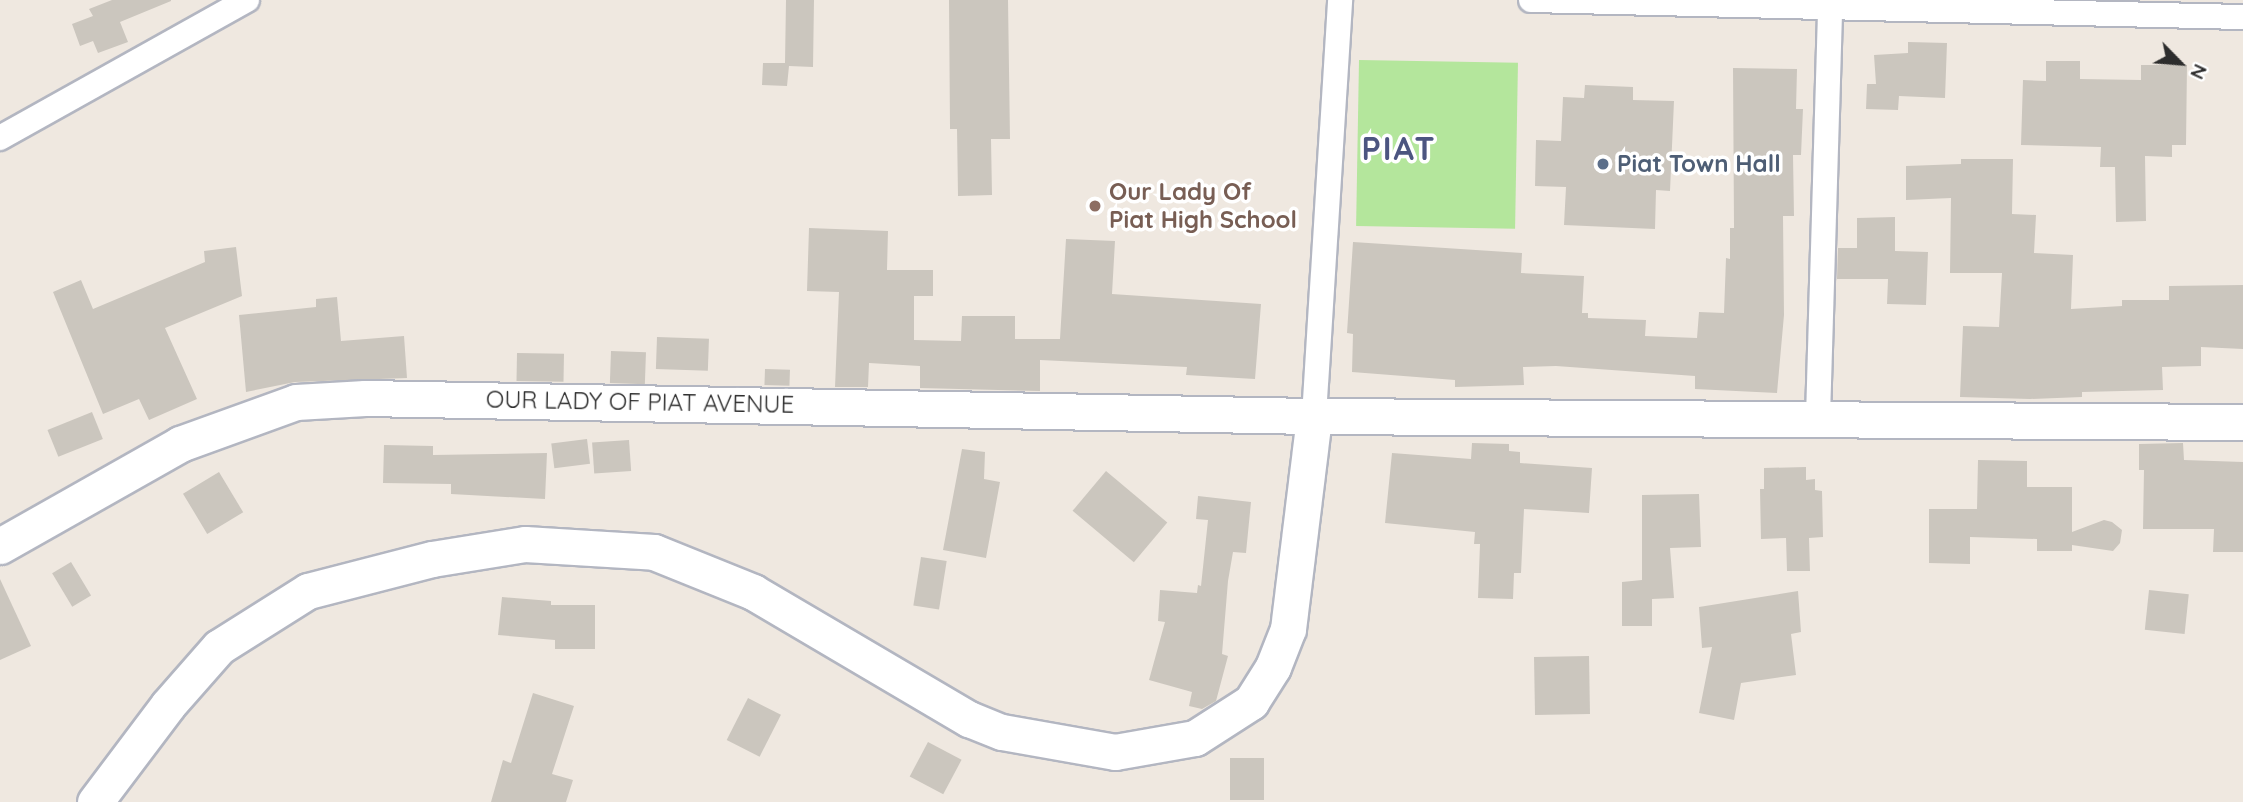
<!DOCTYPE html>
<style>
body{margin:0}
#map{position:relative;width:2243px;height:802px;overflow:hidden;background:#efe8e0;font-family:Quicksand,sans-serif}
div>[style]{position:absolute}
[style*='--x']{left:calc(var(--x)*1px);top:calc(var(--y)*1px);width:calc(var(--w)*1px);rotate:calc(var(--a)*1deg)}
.green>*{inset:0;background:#b4e69c;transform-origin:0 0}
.building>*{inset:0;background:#cbc6be;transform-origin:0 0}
.roads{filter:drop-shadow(2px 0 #b3b6c1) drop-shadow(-2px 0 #b3b6c1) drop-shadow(0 2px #b3b6c1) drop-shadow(0 -2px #b3b6c1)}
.street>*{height:24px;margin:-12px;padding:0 12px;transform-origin:12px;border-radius:12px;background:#fff}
.secondary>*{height:35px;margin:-17.5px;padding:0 17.5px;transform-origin:17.5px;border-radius:17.5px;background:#fff}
.dots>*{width:19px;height:19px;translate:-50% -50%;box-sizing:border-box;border:4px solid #fff;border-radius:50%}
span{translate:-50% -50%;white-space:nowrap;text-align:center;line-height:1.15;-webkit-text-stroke:7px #fff;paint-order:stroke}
.service-label{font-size:24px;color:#4e5e75;font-weight:700}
.left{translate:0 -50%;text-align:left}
.education-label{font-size:24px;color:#785e54;font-weight:700}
.street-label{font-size:24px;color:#2d2d2d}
.district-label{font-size:32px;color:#4c5580;font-weight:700;letter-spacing:2px}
.north{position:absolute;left:2145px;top:28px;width:70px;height:70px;-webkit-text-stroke:5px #fff;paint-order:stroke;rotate:115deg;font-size:19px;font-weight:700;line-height:28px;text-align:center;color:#2d2d2d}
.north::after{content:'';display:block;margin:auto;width:24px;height:32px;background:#2d2d2d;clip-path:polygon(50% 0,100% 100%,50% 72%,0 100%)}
</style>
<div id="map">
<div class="green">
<i style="left:1359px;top:60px;width:159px;height:166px;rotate:1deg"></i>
</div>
<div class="building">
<i style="clip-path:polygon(112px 0,171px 0,171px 1px,120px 22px,128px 42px,98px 53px,93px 41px,80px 46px,72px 24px,93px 16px,89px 9px)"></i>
<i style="clip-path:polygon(786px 0,814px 0,813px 67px,789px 66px,787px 86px,762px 85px,763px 63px,785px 63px)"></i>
<i style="clip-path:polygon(949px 0,1008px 0,1010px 139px,991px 139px,992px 195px,958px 196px,957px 129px,950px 129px)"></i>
<i style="clip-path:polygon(1908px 42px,1947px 43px,1945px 98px,1899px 96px,1898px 110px,1866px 109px,1867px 84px,1876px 84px,1874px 55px,1908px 53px)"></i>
<i style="clip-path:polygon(2046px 61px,2080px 61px,2080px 79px,2141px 80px,2141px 65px,2187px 65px,2186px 145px,2172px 145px,2172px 157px,2145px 156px,2146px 221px,2116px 222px,2115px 167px,2100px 167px,2101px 147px,2021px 145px,2023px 80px,2046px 81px)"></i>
<i style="clip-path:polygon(1733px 68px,1797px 69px,1796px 109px,1803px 109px,1801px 155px,1793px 155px,1794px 216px,1783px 216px,1784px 315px,1777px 393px,1695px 389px,1695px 376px,1556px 366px,1523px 367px,1524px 385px,1455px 387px,1455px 380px,1352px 372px,1353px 334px,1347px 333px,1353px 242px,1522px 253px,1521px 273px,1584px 276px,1582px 313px,1588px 313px,1588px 318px,1646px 320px,1645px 336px,1697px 338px,1699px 312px,1724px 313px,1726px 258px,1730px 259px,1730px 228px,1734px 228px)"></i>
<i style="clip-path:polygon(1585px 85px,1633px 87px,1633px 100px,1674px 101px,1670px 191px,1656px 190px,1655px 229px,1564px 225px,1566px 187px,1535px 186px,1536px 140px,1561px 141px,1563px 97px,1584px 98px)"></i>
<i style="clip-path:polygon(1961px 159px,2013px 159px,2012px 214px,2036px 215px,2034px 253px,2073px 255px,2071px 309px,2122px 306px,2122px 300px,2169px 300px,2169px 286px,2243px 285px,2243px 349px,2201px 347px,2201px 366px,2162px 367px,2163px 390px,2082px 392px,2082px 397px,2030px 399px,1960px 397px,1963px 326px,1999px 327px,2002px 273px,1950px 273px,1951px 198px,1906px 200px,1906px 166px,1961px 164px)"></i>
<i style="clip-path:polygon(1895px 217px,1895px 251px,1928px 252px,1926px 305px,1887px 304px,1888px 279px,1837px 279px,1838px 248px,1857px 248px,1857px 218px)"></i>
<i style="clip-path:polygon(809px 228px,888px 231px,887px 270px,933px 270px,933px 296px,914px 296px,914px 340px,961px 341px,962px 316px,1015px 316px,1015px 339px,1060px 339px,1066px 239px,1115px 241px,1112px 294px,1261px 304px,1255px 379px,1186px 375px,1187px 367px,1040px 360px,1040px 391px,920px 388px,920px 366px,869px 363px,868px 387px,835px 387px,839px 292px,807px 291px)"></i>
<i style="clip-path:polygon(236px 247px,242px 296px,165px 328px,197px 399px,149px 420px,139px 399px,103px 414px,53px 292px,81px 280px,93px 309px,205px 262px,204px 251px)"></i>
<i style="clip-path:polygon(337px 297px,341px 341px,404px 336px,407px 378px,295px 382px,246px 392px,239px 315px,316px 307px,316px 299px)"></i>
<i style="left:657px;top:337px;width:52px;height:32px;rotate:2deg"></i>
<i style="left:611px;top:351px;width:35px;height:32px;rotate:2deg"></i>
<i style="left:517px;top:353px;width:47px;height:28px;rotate:1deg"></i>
<i style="left:765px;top:369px;width:25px;height:16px;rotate:2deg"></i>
<i style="left:92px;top:412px;width:29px;height:48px;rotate:68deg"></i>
<i style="left:587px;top:439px;width:25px;height:36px;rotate:83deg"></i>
<i style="left:629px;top:440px;width:31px;height:37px;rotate:86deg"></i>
<i style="clip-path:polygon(1472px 443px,1509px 444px,1509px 451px,1520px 452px,1520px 463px,1592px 468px,1589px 513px,1524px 509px,1521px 573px,1514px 573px,1513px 599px,1478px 598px,1480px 544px,1474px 544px,1475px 532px,1385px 523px,1392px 453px,1471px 459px)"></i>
<i style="clip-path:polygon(2183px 443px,2184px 460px,2243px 462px,2243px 552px,2213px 552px,2214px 529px,2143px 529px,2144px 470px,2139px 470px,2139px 444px)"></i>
<i style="clip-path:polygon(384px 445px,433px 446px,433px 455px,547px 453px,545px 499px,451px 494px,451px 484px,383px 483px)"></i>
<i style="clip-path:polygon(962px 449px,985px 452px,984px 479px,1000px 482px,986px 558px,943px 550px)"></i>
<i style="clip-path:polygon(1978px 460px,2027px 461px,2027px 487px,2072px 487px,2072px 532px,2104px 520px,2112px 522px,2122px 530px,2120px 543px,2113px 551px,2072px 545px,2072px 551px,2037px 551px,2037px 539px,1970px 537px,1970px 564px,1929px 563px,1929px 509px,1977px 509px)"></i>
<i style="clip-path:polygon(1806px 467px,1806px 480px,1815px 479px,1815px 490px,1822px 491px,1823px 537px,1809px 538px,1810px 571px,1787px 571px,1786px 538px,1761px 539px,1760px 489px,1764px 489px,1764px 468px)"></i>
<i style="left:1106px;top:471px;width:80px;height:52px;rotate:40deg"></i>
<i style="left:219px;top:472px;width:47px;height:42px;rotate:59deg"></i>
<i style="clip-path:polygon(1699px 494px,1701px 547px,1670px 548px,1674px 598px,1652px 599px,1652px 626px,1622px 626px,1622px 582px,1642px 580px,1642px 495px)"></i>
<i style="clip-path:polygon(1198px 496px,1251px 502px,1246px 553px,1233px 552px,1228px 581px,1222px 654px,1228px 656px,1216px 701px,1202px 709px,1189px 706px,1192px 692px,1149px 680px,1165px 622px,1158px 621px,1160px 590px,1197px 593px,1198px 585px,1201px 586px,1208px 520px,1196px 519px)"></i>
<i style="left:921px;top:557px;width:26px;height:49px;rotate:9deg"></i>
<i style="left:71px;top:562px;width:39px;height:22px;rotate:59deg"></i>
<i style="clip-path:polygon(0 579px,31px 646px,0 660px)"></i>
<i style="left:2149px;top:590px;width:40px;height:40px;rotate:6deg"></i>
<i style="clip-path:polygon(1798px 591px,1801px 632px,1791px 634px,1796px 675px,1741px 683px,1734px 720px,1699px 713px,1712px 647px,1702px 648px,1699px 607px)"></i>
<i style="clip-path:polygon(502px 597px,551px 601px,551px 605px,595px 605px,595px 649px,555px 649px,555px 640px,498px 635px)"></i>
<i style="left:1589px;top:656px;width:58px;height:55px;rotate:89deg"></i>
<i style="clip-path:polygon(533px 693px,574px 706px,552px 774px,573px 780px,566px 802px,491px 802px,503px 760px,511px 763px)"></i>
<i style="left:748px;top:698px;width:37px;height:47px;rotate:27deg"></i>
<i style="left:928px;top:742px;width:38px;height:39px;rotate:28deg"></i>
<i style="left:1264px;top:758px;width:42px;height:34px;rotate:90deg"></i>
</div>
<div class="roads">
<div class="street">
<i style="--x:1531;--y:0;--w:712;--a:1.37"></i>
<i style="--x:0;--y:138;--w:283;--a:-29.2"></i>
<i style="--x:1314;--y:416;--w:417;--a:-86.4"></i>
<i style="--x:1818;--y:417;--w:413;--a:-88.3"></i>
</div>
<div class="secondary">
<i style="--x:0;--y:546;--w:207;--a:-29.5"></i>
<i style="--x:180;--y:444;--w:123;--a:-19.9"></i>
<i style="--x:296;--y:402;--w:69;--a:-3.3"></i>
<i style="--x:365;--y:398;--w:949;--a:1.09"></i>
<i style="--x:1314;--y:416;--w:929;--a:0.37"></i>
<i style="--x:95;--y:802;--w:121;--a:-53"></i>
<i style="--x:168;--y:705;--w:77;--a:-48.7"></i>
<i style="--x:219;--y:647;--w:105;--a:-32.2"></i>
<i style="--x:308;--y:591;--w:128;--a:-14.5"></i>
<i style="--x:432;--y:559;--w:94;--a:-9.2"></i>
<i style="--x:525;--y:544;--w:129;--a:3.5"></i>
<i style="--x:654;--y:552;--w:107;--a:22"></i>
<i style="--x:753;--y:592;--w:251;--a:30.5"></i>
<i style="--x:969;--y:719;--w:35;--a:22"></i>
<i style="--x:1002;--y:732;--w:115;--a:10"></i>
<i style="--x:1115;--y:752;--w:81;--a:-9.9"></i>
<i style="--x:1195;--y:738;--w:67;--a:-32.7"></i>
<i style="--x:1251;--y:702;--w:41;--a:-57.8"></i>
<i style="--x:1273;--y:667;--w:41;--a:-68.5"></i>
<i style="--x:1288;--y:629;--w:215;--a:-83"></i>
</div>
</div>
<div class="dots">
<i style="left:1603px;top:164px;background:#5c6f8a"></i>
<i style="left:1095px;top:206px;background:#8d6e63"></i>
</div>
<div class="service-label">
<span class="left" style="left:1617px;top:164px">Piat Town Hall</span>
</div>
<div class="education-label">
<span class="left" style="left:1109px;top:206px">Our Lady Of<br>Piat High School</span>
</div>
<div class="street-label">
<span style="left:640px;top:402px;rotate:1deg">OUR LADY OF PIAT AVENUE</span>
</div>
<div class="district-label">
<span style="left:1399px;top:148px">PIAT</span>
</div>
<div class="north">N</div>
</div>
